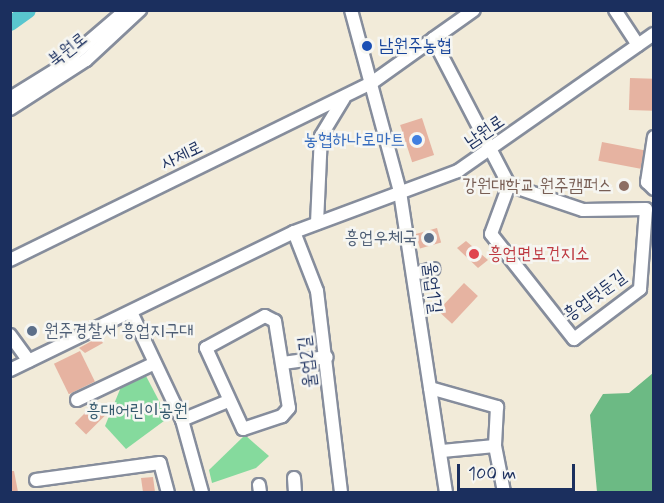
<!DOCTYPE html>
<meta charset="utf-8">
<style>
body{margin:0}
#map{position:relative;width:664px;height:503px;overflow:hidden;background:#f2ebd9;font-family:Mynerve,"Poor Story",sans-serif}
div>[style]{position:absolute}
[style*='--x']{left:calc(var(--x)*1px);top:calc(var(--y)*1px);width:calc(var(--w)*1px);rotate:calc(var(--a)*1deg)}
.green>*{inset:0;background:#85da9d}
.forest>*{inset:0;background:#6cba84}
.river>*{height:15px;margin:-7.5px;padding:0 7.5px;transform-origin:7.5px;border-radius:7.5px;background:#59c6cf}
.building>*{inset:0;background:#e6b3a1;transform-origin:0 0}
.roads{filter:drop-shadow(2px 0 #868d9c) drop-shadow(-2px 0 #868d9c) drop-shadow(0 2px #868d9c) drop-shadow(0 -2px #868d9c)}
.minor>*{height:12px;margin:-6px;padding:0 6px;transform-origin:6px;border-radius:6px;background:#fff}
.dots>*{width:16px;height:16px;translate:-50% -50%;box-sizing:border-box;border:3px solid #f6f6f2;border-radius:50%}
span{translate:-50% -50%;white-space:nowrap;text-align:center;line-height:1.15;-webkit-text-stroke:5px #f6f6f2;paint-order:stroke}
.transit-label{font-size:18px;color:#164399}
.left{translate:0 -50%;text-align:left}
.street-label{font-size:18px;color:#1b2f5e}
.shop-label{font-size:18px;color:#366cbe}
.right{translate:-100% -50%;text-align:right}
.education-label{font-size:18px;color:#785e54}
.service-label{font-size:18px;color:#4e5e75}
.health-label{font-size:18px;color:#be3a42}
.park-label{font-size:18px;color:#365a6e}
.frame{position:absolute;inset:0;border:12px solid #1b2f5e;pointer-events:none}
.scale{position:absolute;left:457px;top:464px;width:118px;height:27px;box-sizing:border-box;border:3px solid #1b2f5e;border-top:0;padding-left:8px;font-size:18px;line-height:21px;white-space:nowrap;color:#1b2f5e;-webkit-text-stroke:4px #f6f6f2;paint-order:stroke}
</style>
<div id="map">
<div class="green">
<i style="clip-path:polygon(146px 376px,168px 418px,126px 449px,105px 426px,123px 382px)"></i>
<i style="clip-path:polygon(245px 435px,269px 456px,256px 468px,212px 483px,209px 470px)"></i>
</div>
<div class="forest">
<i style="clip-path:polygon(653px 373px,653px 492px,597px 492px,590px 415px,603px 394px,629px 393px)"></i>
</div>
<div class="river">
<i style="--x:10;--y:23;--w:22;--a:-36"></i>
</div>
<div class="building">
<i style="left:630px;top:78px;width:24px;height:32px;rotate:2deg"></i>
<i style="left:422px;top:118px;width:39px;height:23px;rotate:72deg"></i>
<i style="left:602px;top:142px;width:43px;height:19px;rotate:11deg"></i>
<i style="left:437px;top:228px;width:15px;height:22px;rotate:74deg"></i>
<i style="clip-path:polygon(466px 241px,488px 260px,478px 268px,457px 248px)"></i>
<i style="left:464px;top:283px;width:19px;height:38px;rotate:43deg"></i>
<i style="clip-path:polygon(99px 337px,103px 343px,85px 353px,79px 348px)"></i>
<i style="left:80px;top:351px;width:34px;height:29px;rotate:64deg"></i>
<i style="left:96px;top:402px;width:16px;height:30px;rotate:45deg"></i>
<i style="clip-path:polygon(10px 471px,14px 471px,18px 492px,10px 492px)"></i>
<i style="clip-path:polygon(153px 477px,155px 492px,143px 492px,141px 478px)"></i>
</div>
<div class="roads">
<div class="minor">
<i style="--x:351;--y:10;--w:188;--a:74.9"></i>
<i style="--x:400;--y:192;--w:304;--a:81.3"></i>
<i style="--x:615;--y:10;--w:42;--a:56.7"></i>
<i style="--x:433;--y:39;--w:50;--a:-35.3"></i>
<i style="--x:10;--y:98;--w:55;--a:-31.7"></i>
<i style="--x:57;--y:69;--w:91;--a:-40.5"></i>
<i style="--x:10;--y:109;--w:90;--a:-32.8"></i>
<i style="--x:86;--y:60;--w:74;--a:-42.8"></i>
<i style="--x:654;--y:137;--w:46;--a:98.8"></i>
<i style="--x:647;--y:182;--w:10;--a:45"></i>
<i style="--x:509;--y:185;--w:52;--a:110.2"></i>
<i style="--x:491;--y:234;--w:134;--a:51.7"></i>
<i style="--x:574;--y:339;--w:83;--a:-37.1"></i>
<i style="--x:640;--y:289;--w:80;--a:-85.7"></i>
<i style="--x:317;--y:223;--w:87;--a:-87.4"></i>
<i style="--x:321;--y:136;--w:44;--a:-58.8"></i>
<i style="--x:294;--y:232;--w:63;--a:68.7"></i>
<i style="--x:317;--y:291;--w:202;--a:83.2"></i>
<i style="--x:10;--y:260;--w:401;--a:-26.1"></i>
<i style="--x:370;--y:84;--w:77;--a:-35.5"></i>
<i style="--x:433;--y:39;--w:165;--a:62.5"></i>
<i style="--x:509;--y:185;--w:78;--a:18.7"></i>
<i style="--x:583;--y:210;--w:63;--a:-0.9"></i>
<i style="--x:413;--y:274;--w:21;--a:-14"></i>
<i style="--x:131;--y:312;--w:119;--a:64.7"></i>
<i style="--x:182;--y:420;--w:75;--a:74.5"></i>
<i style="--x:265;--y:316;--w:11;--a:27"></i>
<i style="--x:275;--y:321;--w:88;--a:80.9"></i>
<i style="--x:289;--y:408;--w:11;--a:131"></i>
<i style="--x:282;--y:416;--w:41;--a:161.6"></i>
<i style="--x:243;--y:429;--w:89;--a:-114.6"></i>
<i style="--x:206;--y:348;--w:67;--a:-28.5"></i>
<i style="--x:10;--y:335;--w:32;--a:54"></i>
<i style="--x:283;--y:363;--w:44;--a:-7.8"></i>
<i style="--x:10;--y:370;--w:316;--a:-25.9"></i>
<i style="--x:294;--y:232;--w:175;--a:-20.4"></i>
<i style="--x:458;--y:171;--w:239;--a:-35"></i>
<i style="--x:430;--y:388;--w:70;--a:15.8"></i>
<i style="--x:497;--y:407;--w:39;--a:93"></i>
<i style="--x:77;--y:400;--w:86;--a:-25.4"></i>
<i style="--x:182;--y:420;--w:50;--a:-22.4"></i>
<i style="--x:442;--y:451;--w:53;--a:-5.4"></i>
<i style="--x:495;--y:446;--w:47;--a:78.9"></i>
<i style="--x:294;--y:478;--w:14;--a:86"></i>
<i style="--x:36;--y:480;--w:125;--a:-7.8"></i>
<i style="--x:160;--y:463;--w:30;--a:75"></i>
<i style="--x:259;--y:485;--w:7;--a:82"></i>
</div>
</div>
<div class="dots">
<i style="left:367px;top:46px;background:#1a4fb4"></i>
<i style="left:417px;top:140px;background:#3f7fe0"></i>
<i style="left:624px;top:186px;background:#8d6e63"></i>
<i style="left:429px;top:238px;background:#5c6f8a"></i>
<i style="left:474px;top:254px;background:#e0444e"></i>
<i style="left:32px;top:331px;background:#5c6f8a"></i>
</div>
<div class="transit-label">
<span class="left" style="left:379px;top:46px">남원주농협</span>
</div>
<div class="street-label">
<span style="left:68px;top:50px;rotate:-38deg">북원로</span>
<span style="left:485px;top:132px;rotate:-34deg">남원로</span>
<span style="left:182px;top:156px;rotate:-26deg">사제로</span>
<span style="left:432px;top:288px;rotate:83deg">울업1길</span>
<span style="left:595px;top:296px;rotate:-36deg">흥업텃둔길</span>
<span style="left:308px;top:362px;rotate:-97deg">울업2길</span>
</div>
<div class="shop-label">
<span class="right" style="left:405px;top:140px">농협하나로마트</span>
</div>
<div class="education-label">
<span class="right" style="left:612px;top:186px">강원대학교 원주캠퍼스</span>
</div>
<div class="service-label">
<span class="right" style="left:417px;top:238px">흥업우체국</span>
<span class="left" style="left:44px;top:331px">원주경찰서 흥업지구대</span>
</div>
<div class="health-label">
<span class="left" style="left:488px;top:254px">흥업면보건지소</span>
</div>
<div class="park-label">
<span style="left:137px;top:411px">흥대어린이공원</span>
</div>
<div class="frame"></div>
<div class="scale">100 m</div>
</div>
